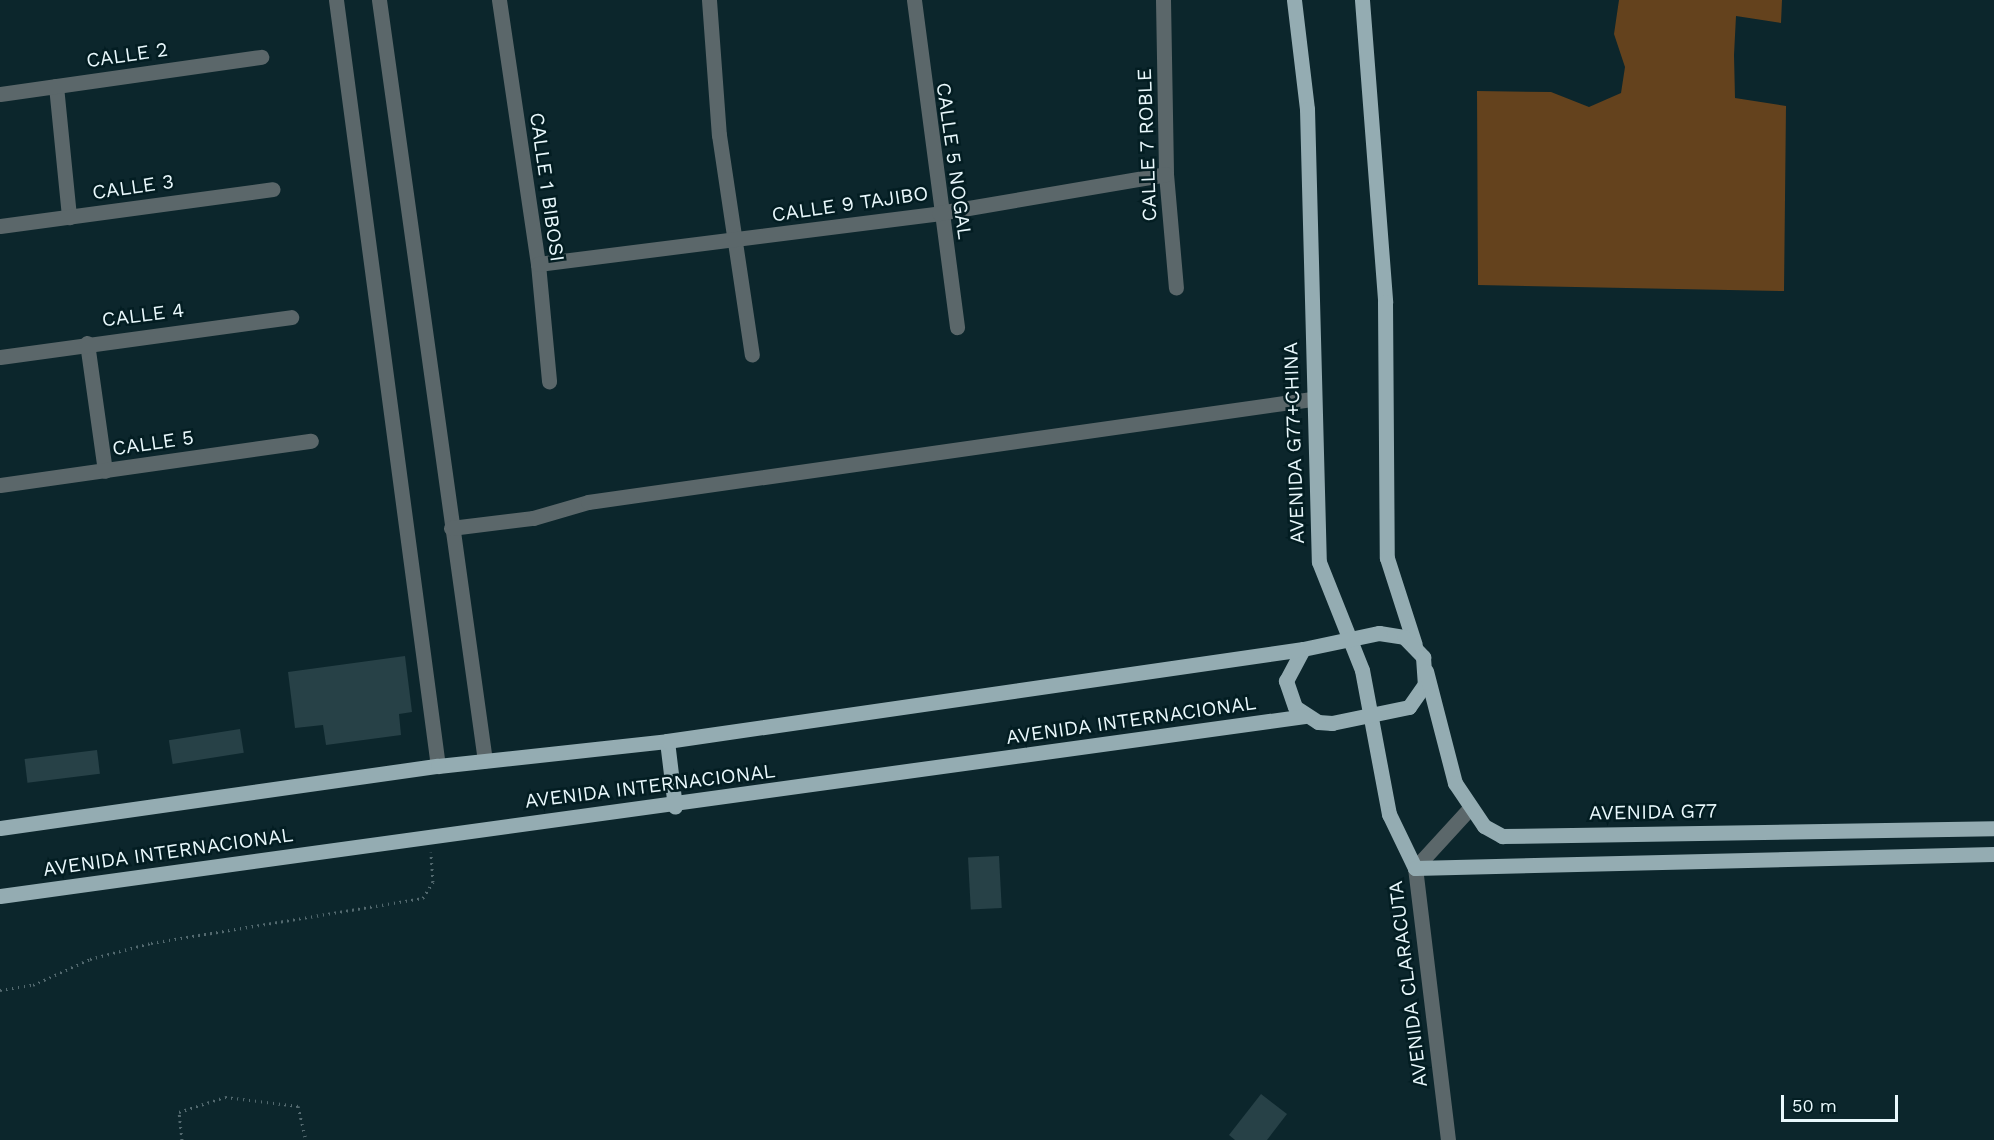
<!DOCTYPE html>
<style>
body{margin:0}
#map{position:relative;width:1994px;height:1140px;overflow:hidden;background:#0c262c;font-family:"Work Sans",sans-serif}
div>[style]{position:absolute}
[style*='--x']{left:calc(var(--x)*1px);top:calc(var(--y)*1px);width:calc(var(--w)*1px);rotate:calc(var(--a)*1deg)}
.green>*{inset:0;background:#64421d}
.building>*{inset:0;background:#274147;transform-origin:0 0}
.path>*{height:3px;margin-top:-1.5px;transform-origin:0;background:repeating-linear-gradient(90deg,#53696f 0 1.5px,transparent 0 6px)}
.minor>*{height:15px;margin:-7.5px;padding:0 7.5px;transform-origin:7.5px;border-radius:7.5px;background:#5b676a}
.major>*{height:15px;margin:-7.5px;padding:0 7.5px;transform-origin:7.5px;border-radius:7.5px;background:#94acb2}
span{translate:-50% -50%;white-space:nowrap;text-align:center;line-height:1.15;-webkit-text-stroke:5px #031d22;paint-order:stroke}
.street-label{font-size:20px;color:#e9f8fc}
.scale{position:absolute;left:1781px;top:1095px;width:117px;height:27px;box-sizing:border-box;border:3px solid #e9f8fc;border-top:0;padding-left:8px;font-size:18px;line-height:21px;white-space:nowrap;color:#e9f8fc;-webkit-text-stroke:4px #031d22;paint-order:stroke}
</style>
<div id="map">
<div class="green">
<i style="clip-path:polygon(1619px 0,1782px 0,1781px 23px,1736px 16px,1734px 55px,1735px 98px,1786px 106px,1784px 291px,1478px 285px,1477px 91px,1551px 92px,1589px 107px,1621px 93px,1625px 67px,1614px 34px)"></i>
</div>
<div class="building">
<i style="clip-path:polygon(405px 656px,412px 712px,399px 714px,401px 735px,326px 745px,323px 725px,295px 728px,288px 672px)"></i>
<i style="left:240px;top:729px;width:24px;height:72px;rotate:81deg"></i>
<i style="left:97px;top:750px;width:24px;height:73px;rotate:83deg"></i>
<i style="left:999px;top:856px;width:52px;height:31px;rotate:87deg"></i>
<i style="clip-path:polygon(1261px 1094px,1287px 1114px,1267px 1140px,1235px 1140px,1229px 1135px)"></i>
</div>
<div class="path">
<i style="--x:0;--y:990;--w:33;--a:-9"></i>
<i style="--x:33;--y:985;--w:63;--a:-24.5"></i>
<i style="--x:90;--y:959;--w:63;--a:-14.7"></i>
<i style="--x:151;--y:943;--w:276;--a:-9.4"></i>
<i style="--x:423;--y:898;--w:19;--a:-58"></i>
<i style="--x:433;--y:882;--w:30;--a:-94"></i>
<i style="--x:182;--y:1140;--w:28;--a:-96"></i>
<i style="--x:179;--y:1112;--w:48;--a:-18.1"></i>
<i style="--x:225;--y:1097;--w:74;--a:7"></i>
<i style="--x:298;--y:1106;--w:35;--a:77"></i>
</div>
<div class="minor">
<i style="--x:336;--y:0;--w:773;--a:82.42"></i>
<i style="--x:379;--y:0;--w:768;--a:82.07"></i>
<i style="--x:499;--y:0;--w:267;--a:81.6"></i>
<i style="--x:538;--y:264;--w:118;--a:84.6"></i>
<i style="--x:709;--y:0;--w:135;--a:85.8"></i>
<i style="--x:719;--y:135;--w:222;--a:81.5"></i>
<i style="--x:914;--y:0;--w:330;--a:82.5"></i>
<i style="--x:1163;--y:0;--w:174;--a:89"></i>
<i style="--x:1166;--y:174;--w:114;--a:85"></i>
<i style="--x:56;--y:86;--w:132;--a:84.3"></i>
<i style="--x:0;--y:94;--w:264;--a:-8.1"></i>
<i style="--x:0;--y:226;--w:275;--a:-7.7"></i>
<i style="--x:538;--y:264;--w:404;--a:-7.2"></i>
<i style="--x:939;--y:213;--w:230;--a:-9.7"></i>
<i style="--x:87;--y:343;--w:129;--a:82"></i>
<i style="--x:0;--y:357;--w:294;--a:-7.8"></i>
<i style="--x:0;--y:485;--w:314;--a:-8.1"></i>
<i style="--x:451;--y:528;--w:83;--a:-7"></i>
<i style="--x:533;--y:518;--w:57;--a:-16.2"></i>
<i style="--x:588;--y:502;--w:731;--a:-8.1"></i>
<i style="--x:1448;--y:1140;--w:274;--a:-96.9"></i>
<i style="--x:1415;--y:868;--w:80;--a:-47.5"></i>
</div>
<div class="major">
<i style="--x:1294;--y:0;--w:110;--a:83.2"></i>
<i style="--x:1307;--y:109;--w:453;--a:88.5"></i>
<i style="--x:1319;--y:562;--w:116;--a:68.3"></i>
<i style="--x:1362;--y:670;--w:147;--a:79.4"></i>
<i style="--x:1389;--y:814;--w:60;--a:64.3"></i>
<i style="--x:1415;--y:868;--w:579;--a:-1.39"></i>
<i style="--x:1362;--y:0;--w:303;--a:85.6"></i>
<i style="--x:1385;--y:302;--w:256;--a:89.6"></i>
<i style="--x:1387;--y:558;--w:91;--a:72.2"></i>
<i style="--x:1379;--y:633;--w:25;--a:9"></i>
<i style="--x:1404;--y:637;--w:28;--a:46"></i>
<i style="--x:1423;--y:657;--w:27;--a:86"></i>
<i style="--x:1425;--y:684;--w:28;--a:125"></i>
<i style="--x:1409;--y:707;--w:79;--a:168.3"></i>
<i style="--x:1332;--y:723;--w:14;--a:-176"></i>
<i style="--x:1318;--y:722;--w:27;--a:-147"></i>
<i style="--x:1295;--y:707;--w:28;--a:-109"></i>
<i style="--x:1286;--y:681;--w:36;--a:-62"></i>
<i style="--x:1303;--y:649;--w:78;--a:-11.9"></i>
<i style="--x:1426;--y:671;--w:116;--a:75.5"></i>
<i style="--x:1455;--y:783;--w:52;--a:56"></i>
<i style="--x:1484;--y:826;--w:21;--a:29"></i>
<i style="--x:1502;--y:836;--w:492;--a:-0.9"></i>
<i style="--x:667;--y:741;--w:66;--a:83.1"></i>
<i style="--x:0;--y:828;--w:442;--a:-8.1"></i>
<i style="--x:438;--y:766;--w:230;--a:-6.2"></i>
<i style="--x:667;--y:741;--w:643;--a:-8.23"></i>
<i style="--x:0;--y:896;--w:1317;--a:-7.85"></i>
</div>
<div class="street-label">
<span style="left:127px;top:55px;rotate:-8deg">CALLE 2</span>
<span style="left:1147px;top:145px;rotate:-92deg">CALLE 7 ROBLE</span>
<span style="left:954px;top:161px;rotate:82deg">CALLE 5 NOGAL</span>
<span style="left:133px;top:187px;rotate:-8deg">CALLE 3</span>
<span style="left:547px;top:187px;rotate:82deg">CALLE 1 BIBOSI</span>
<span style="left:850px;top:204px;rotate:-8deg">CALLE 9 TAJIBO</span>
<span style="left:143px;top:315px;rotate:-7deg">CALLE 4</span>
<span style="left:153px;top:443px;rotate:-8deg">CALLE 5</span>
<span style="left:1294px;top:443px;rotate:-92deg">AVENIDA G77+CHINA</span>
<span style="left:1131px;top:720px;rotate:-8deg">AVENIDA INTERNACIONAL</span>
<span style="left:650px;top:786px;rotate:-7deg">AVENIDA INTERNACIONAL</span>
<span style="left:1653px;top:812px;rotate:-1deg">AVENIDA G77</span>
<span style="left:168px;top:852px;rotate:-8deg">AVENIDA INTERNACIONAL</span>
<span style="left:1408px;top:984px;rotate:-97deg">AVENIDA CLARACUTA</span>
</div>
<div class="scale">50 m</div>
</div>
